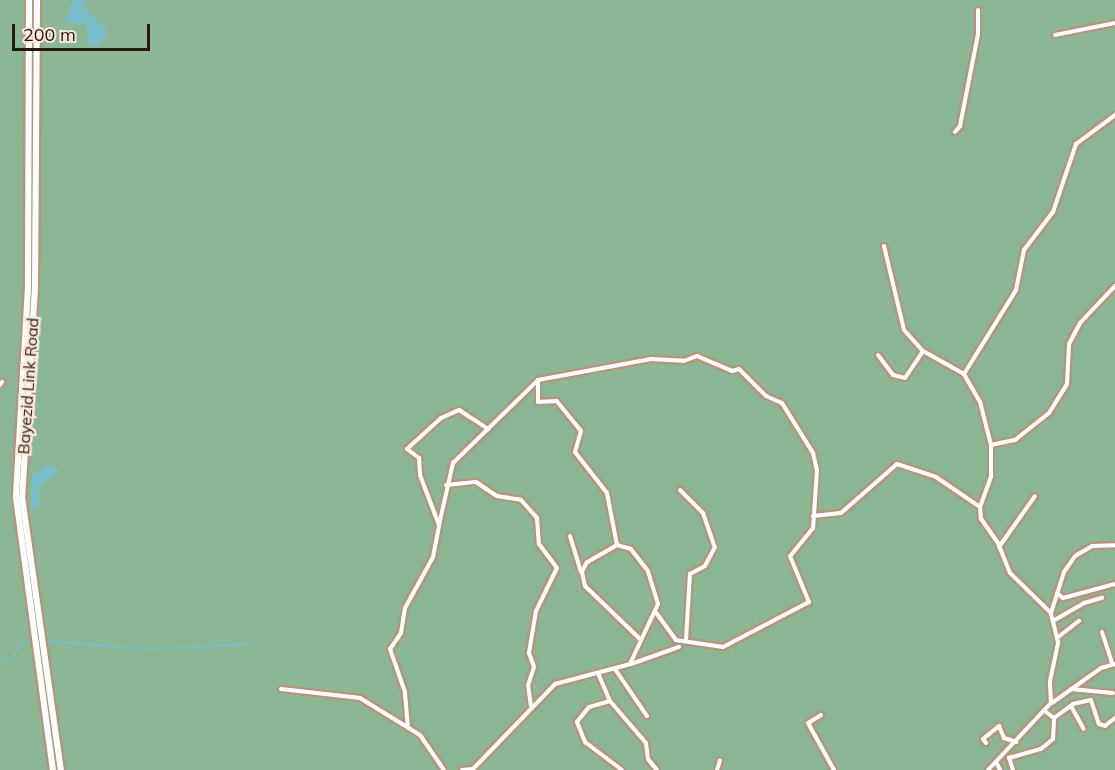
<!DOCTYPE html>
<style>
body{margin:0}
#map{position:relative;width:1115px;height:770px;overflow:hidden;background:#f8d8bf;font-family:Mulish,sans-serif}
div>[style]{position:absolute}
[style*='--x']{left:calc(var(--x)*1px);top:calc(var(--y)*1px);width:calc(var(--w)*1px);rotate:calc(var(--a)*1deg)}
.forest>*{inset:0;background:#8bb794;transform-origin:0 0}
.water>*{inset:0;background:#7abec9}
.stream>*{height:1.5px;margin:-0.75px;padding:0 0.75px;transform-origin:0.75px;border-radius:0.75px;background:#7abec9}
.roads{filter:drop-shadow(2px 0 #b4967f) drop-shadow(-2px 0 #b4967f) drop-shadow(0 2px #b4967f) drop-shadow(0 -2px #b4967f)}
.minor>*{height:4px;margin:-2px;padding:0 2px;transform-origin:2px;border-radius:2px;background:#fff}
.primary>*{height:6px;margin:-3px;padding:0 3px;transform-origin:3px;border-radius:3px;background:#fff}
span{translate:-50% -50%;white-space:nowrap;text-align:center;line-height:1.15;-webkit-text-stroke:5px #fce8d9;paint-order:stroke}
.street-label{font-size:16px;color:#241910}
.scale{position:absolute;left:12px;top:24px;width:138px;height:27px;box-sizing:border-box;border:3px solid #241910;border-top:0;padding-left:8px;font-size:18px;line-height:21px;white-space:nowrap;color:#241910;-webkit-text-stroke:4px #fce8d9;paint-order:stroke}
</style>
<div id="map">
<div class="forest">
<i style="left:0;top:0;width:1115px;height:770px"></i>
</div>
<div class="water">
<i style="clip-path:polygon(73px 0,88px 0,83px 8px,106px 28px,107px 35px,97px 45px,89px 47px,85px 24px,64px 22px)"></i>
<i style="clip-path:polygon(47px 465px,56px 466px,58px 472px,39px 488px,39px 508px,31px 511px,32px 476px)"></i>
</div>
<div class="stream">
<i style="--x:46;--y:641;--w:102;--a:4.5"></i>
<i style="--x:148;--y:649;--w:103;--a:-2.8"></i>
<i style="--x:0;--y:663;--w:16;--a:-27"></i>
<i style="--x:14;--y:656;--w:13;--a:-67"></i>
<i style="--x:19;--y:644;--w:13;--a:-9"></i>
</div>
<div class="roads">
<div class="minor">
<i style="--x:1055;--y:35;--w:61;--a:-11.3"></i>
<i style="--x:955;--y:132;--w:8;--a:-50"></i>
<i style="--x:960;--y:126;--w:94;--a:-78.9"></i>
<i style="--x:978;--y:34;--w:24;--a:-90"></i>
<i style="--x:884;--y:246;--w:86;--a:76.6"></i>
<i style="--x:904;--y:330;--w:28;--a:48"></i>
<i style="--x:923;--y:351;--w:47;--a:29.3"></i>
<i style="--x:878;--y:355;--w:25;--a:53"></i>
<i style="--x:893;--y:375;--w:12;--a:14"></i>
<i style="--x:905;--y:378;--w:32;--a:-56"></i>
<i style="--x:0;--y:385;--w:4;--a:-56"></i>
<i style="--x:991;--y:445;--w:25;--a:-12"></i>
<i style="--x:1015;--y:440;--w:43;--a:-38.5"></i>
<i style="--x:1049;--y:413;--w:34;--a:-58"></i>
<i style="--x:1067;--y:384;--w:40;--a:-87.1"></i>
<i style="--x:1069;--y:344;--w:24;--a:-62"></i>
<i style="--x:1080;--y:323;--w:51;--a:-46.6"></i>
<i style="--x:446;--y:485;--w:30;--a:-6"></i>
<i style="--x:476;--y:482;--w:25;--a:34"></i>
<i style="--x:497;--y:496;--w:24;--a:9"></i>
<i style="--x:521;--y:500;--w:24;--a:48"></i>
<i style="--x:537;--y:518;--w:26;--a:86"></i>
<i style="--x:539;--y:544;--w:30;--a:53"></i>
<i style="--x:557;--y:568;--w:48;--a:116"></i>
<i style="--x:536;--y:611;--w:43;--a:99.5"></i>
<i style="--x:529;--y:653;--w:15;--a:70"></i>
<i style="--x:534;--y:667;--w:19;--a:108"></i>
<i style="--x:528;--y:685;--w:21;--a:82"></i>
<i style="--x:680;--y:490;--w:33;--a:45"></i>
<i style="--x:703;--y:513;--w:36;--a:71"></i>
<i style="--x:715;--y:547;--w:21;--a:118"></i>
<i style="--x:705;--y:566;--w:17;--a:152"></i>
<i style="--x:690;--y:574;--w:66;--a:93.5"></i>
<i style="--x:813;--y:516;--w:28;--a:-6"></i>
<i style="--x:841;--y:513;--w:74;--a:-41.2"></i>
<i style="--x:897;--y:464;--w:41;--a:18.4"></i>
<i style="--x:936;--y:477;--w:53;--a:34.3"></i>
<i style="--x:439;--y:525;--w:64;--a:-77.3"></i>
<i style="--x:453;--y:463;--w:119;--a:-44.3"></i>
<i style="--x:538;--y:380;--w:115;--a:-10.5"></i>
<i style="--x:651;--y:359;--w:33;--a:3"></i>
<i style="--x:684;--y:361;--w:14;--a:-21"></i>
<i style="--x:697;--y:356;--w:38;--a:23"></i>
<i style="--x:732;--y:371;--w:7;--a:-16"></i>
<i style="--x:739;--y:369;--w:38;--a:45"></i>
<i style="--x:766;--y:396;--w:17;--a:24"></i>
<i style="--x:782;--y:403;--w:59;--a:58.2"></i>
<i style="--x:813;--y:453;--w:17;--a:77"></i>
<i style="--x:817;--y:470;--w:58;--a:93.9"></i>
<i style="--x:813;--y:528;--w:36;--a:129"></i>
<i style="--x:790;--y:556;--w:50;--a:67.6"></i>
<i style="--x:809;--y:602;--w:97;--a:152.4"></i>
<i style="--x:723;--y:647;--w:48;--a:-171.5"></i>
<i style="--x:676;--y:640;--w:34;--a:-126"></i>
<i style="--x:570;--y:536;--w:37;--a:73"></i>
<i style="--x:617;--y:545;--w:34;--a:150"></i>
<i style="--x:587;--y:562;--w:11;--a:117"></i>
<i style="--x:582;--y:572;--w:14;--a:78"></i>
<i style="--x:585;--y:586;--w:76;--a:43.9"></i>
<i style="--x:999;--y:547;--w:62;--a:-54.8"></i>
<i style="--x:1057;--y:593;--w:8;--a:40"></i>
<i style="--x:1063;--y:598;--w:54;--a:-15.1"></i>
<i style="--x:1051;--y:613;--w:43;--a:-72.4"></i>
<i style="--x:1064;--y:572;--w:19;--a:-55"></i>
<i style="--x:1075;--y:556;--w:20;--a:-30"></i>
<i style="--x:1092;--y:546;--w:23;--a:-2"></i>
<i style="--x:1053;--y:621;--w:36;--a:-30"></i>
<i style="--x:1084;--y:603;--w:19;--a:-16"></i>
<i style="--x:1102;--y:632;--w:33;--a:72"></i>
<i style="--x:1057;--y:638;--w:28;--a:-38"></i>
<i style="--x:631;--y:664;--w:51;--a:-19.5"></i>
<i style="--x:615;--y:669;--w:57;--a:55.8"></i>
<i style="--x:598;--y:673;--w:30;--a:67"></i>
<i style="--x:610;--y:701;--w:55;--a:49.4"></i>
<i style="--x:646;--y:743;--w:16;--a:83"></i>
<i style="--x:648;--y:759;--w:14;--a:51"></i>
<i style="--x:281;--y:689;--w:80;--a:6.5"></i>
<i style="--x:360;--y:698;--w:70;--a:31.7"></i>
<i style="--x:420;--y:735;--w:42;--a:55.6"></i>
<i style="--x:1071;--y:689;--w:42;--a:5.4"></i>
<i style="--x:610;--y:701;--w:22;--a:164"></i>
<i style="--x:589;--y:707;--w:19;--a:129"></i>
<i style="--x:577;--y:722;--w:22;--a:68"></i>
<i style="--x:585;--y:742;--w:46;--a:37.1"></i>
<i style="--x:1052;--y:703;--w:60;--a:-35.5"></i>
<i style="--x:1101;--y:668;--w:15;--a:-16"></i>
<i style="--x:1071;--y:706;--w:26;--a:61"></i>
<i style="--x:1046;--y:712;--w:10;--a:37"></i>
<i style="--x:1054;--y:718;--w:24;--a:-36"></i>
<i style="--x:1073;--y:704;--w:18;--a:-13"></i>
<i style="--x:1091;--y:700;--w:25;--a:72"></i>
<i style="--x:1099;--y:724;--w:6;--a:18"></i>
<i style="--x:1105;--y:726;--w:13;--a:-39"></i>
<i style="--x:821;--y:715;--w:15;--a:148"></i>
<i style="--x:808;--y:723;--w:54;--a:61"></i>
<i style="--x:408;--y:728;--w:36;--a:-95"></i>
<i style="--x:405;--y:692;--w:46;--a:-109.2"></i>
<i style="--x:390;--y:649;--w:19;--a:-55"></i>
<i style="--x:401;--y:633;--w:25;--a:-81"></i>
<i style="--x:405;--y:608;--w:58;--a:-61.2"></i>
<i style="--x:433;--y:557;--w:33;--a:-79"></i>
<i style="--x:439;--y:525;--w:53;--a:-110.8"></i>
<i style="--x:420;--y:475;--w:17;--a:-93"></i>
<i style="--x:419;--y:458;--w:15;--a:-143"></i>
<i style="--x:407;--y:449;--w:46;--a:-42.4"></i>
<i style="--x:441;--y:418;--w:20;--a:-24"></i>
<i style="--x:459;--y:410;--w:35;--a:33"></i>
<i style="--x:986;--y:743;--w:5;--a:-127"></i>
<i style="--x:983;--y:739;--w:21;--a:-39"></i>
<i style="--x:999;--y:726;--w:13;--a:67"></i>
<i style="--x:1004;--y:738;--w:13;--a:18"></i>
<i style="--x:996;--y:762;--w:9;--a:63"></i>
<i style="--x:462;--y:770;--w:11;--a:-5"></i>
<i style="--x:473;--y:769;--w:118;--a:-46"></i>
<i style="--x:555;--y:684;--w:78;--a:-14.9"></i>
<i style="--x:630;--y:664;--w:66;--a:-65"></i>
<i style="--x:658;--y:604;--w:34;--a:-107"></i>
<i style="--x:648;--y:571;--w:28;--a:-128"></i>
<i style="--x:631;--y:549;--w:15;--a:-164"></i>
<i style="--x:617;--y:545;--w:53;--a:-100.9"></i>
<i style="--x:607;--y:493;--w:52;--a:-128"></i>
<i style="--x:575;--y:452;--w:22;--a:-74"></i>
<i style="--x:581;--y:431;--w:38;--a:-129"></i>
<i style="--x:557;--y:401;--w:19;--a:177"></i>
<i style="--x:538;--y:402;--w:22;--a:-90"></i>
<i style="--x:717;--y:770;--w:10;--a:-73"></i>
<i style="--x:988;--y:770;--w:92;--a:-46.8"></i>
<i style="--x:1051;--y:703;--w:22;--a:-93"></i>
<i style="--x:1050;--y:681;--w:40;--a:-78"></i>
<i style="--x:1058;--y:642;--w:30;--a:-104"></i>
<i style="--x:1051;--y:613;--w:57;--a:-135.7"></i>
<i style="--x:1010;--y:573;--w:32;--a:-112"></i>
<i style="--x:998;--y:543;--w:29;--a:-125"></i>
<i style="--x:981;--y:519;--w:12;--a:-95"></i>
<i style="--x:980;--y:507;--w:33;--a:-70"></i>
<i style="--x:991;--y:476;--w:31;--a:-90"></i>
<i style="--x:991;--y:445;--w:44;--a:-104.3"></i>
<i style="--x:980;--y:402;--w:32;--a:-120"></i>
<i style="--x:964;--y:374;--w:99;--a:-58.2"></i>
<i style="--x:1016;--y:290;--w:41;--a:-78.7"></i>
<i style="--x:1024;--y:250;--w:48;--a:-52.7"></i>
<i style="--x:1053;--y:212;--w:72;--a:-71.3"></i>
<i style="--x:1076;--y:144;--w:49;--a:-36.6"></i>
<i style="--x:1013;--y:770;--w:13;--a:-108"></i>
<i style="--x:1009;--y:758;--w:33;--a:-16"></i>
<i style="--x:1041;--y:749;--w:16;--a:-40"></i>
<i style="--x:1053;--y:739;--w:21;--a:-87"></i>
</div>
<div class="primary">
<i style="--x:29;--y:0;--w:287;--a:90.2"></i>
<i style="--x:28;--y:287;--w:210;--a:93.3"></i>
<i style="--x:16;--y:497;--w:275;--a:82.3"></i>
<i style="--x:37;--y:0;--w:287;--a:90.4"></i>
<i style="--x:35;--y:287;--w:210;--a:93.5"></i>
<i style="--x:22;--y:497;--w:276;--a:81.9"></i>
</div>
</div>
<div class="street-label">
<span style="left:28px;top:386px;rotate:-86deg">Bayezid Link Road</span>
</div>
<div class="scale">200 m</div>
</div>
